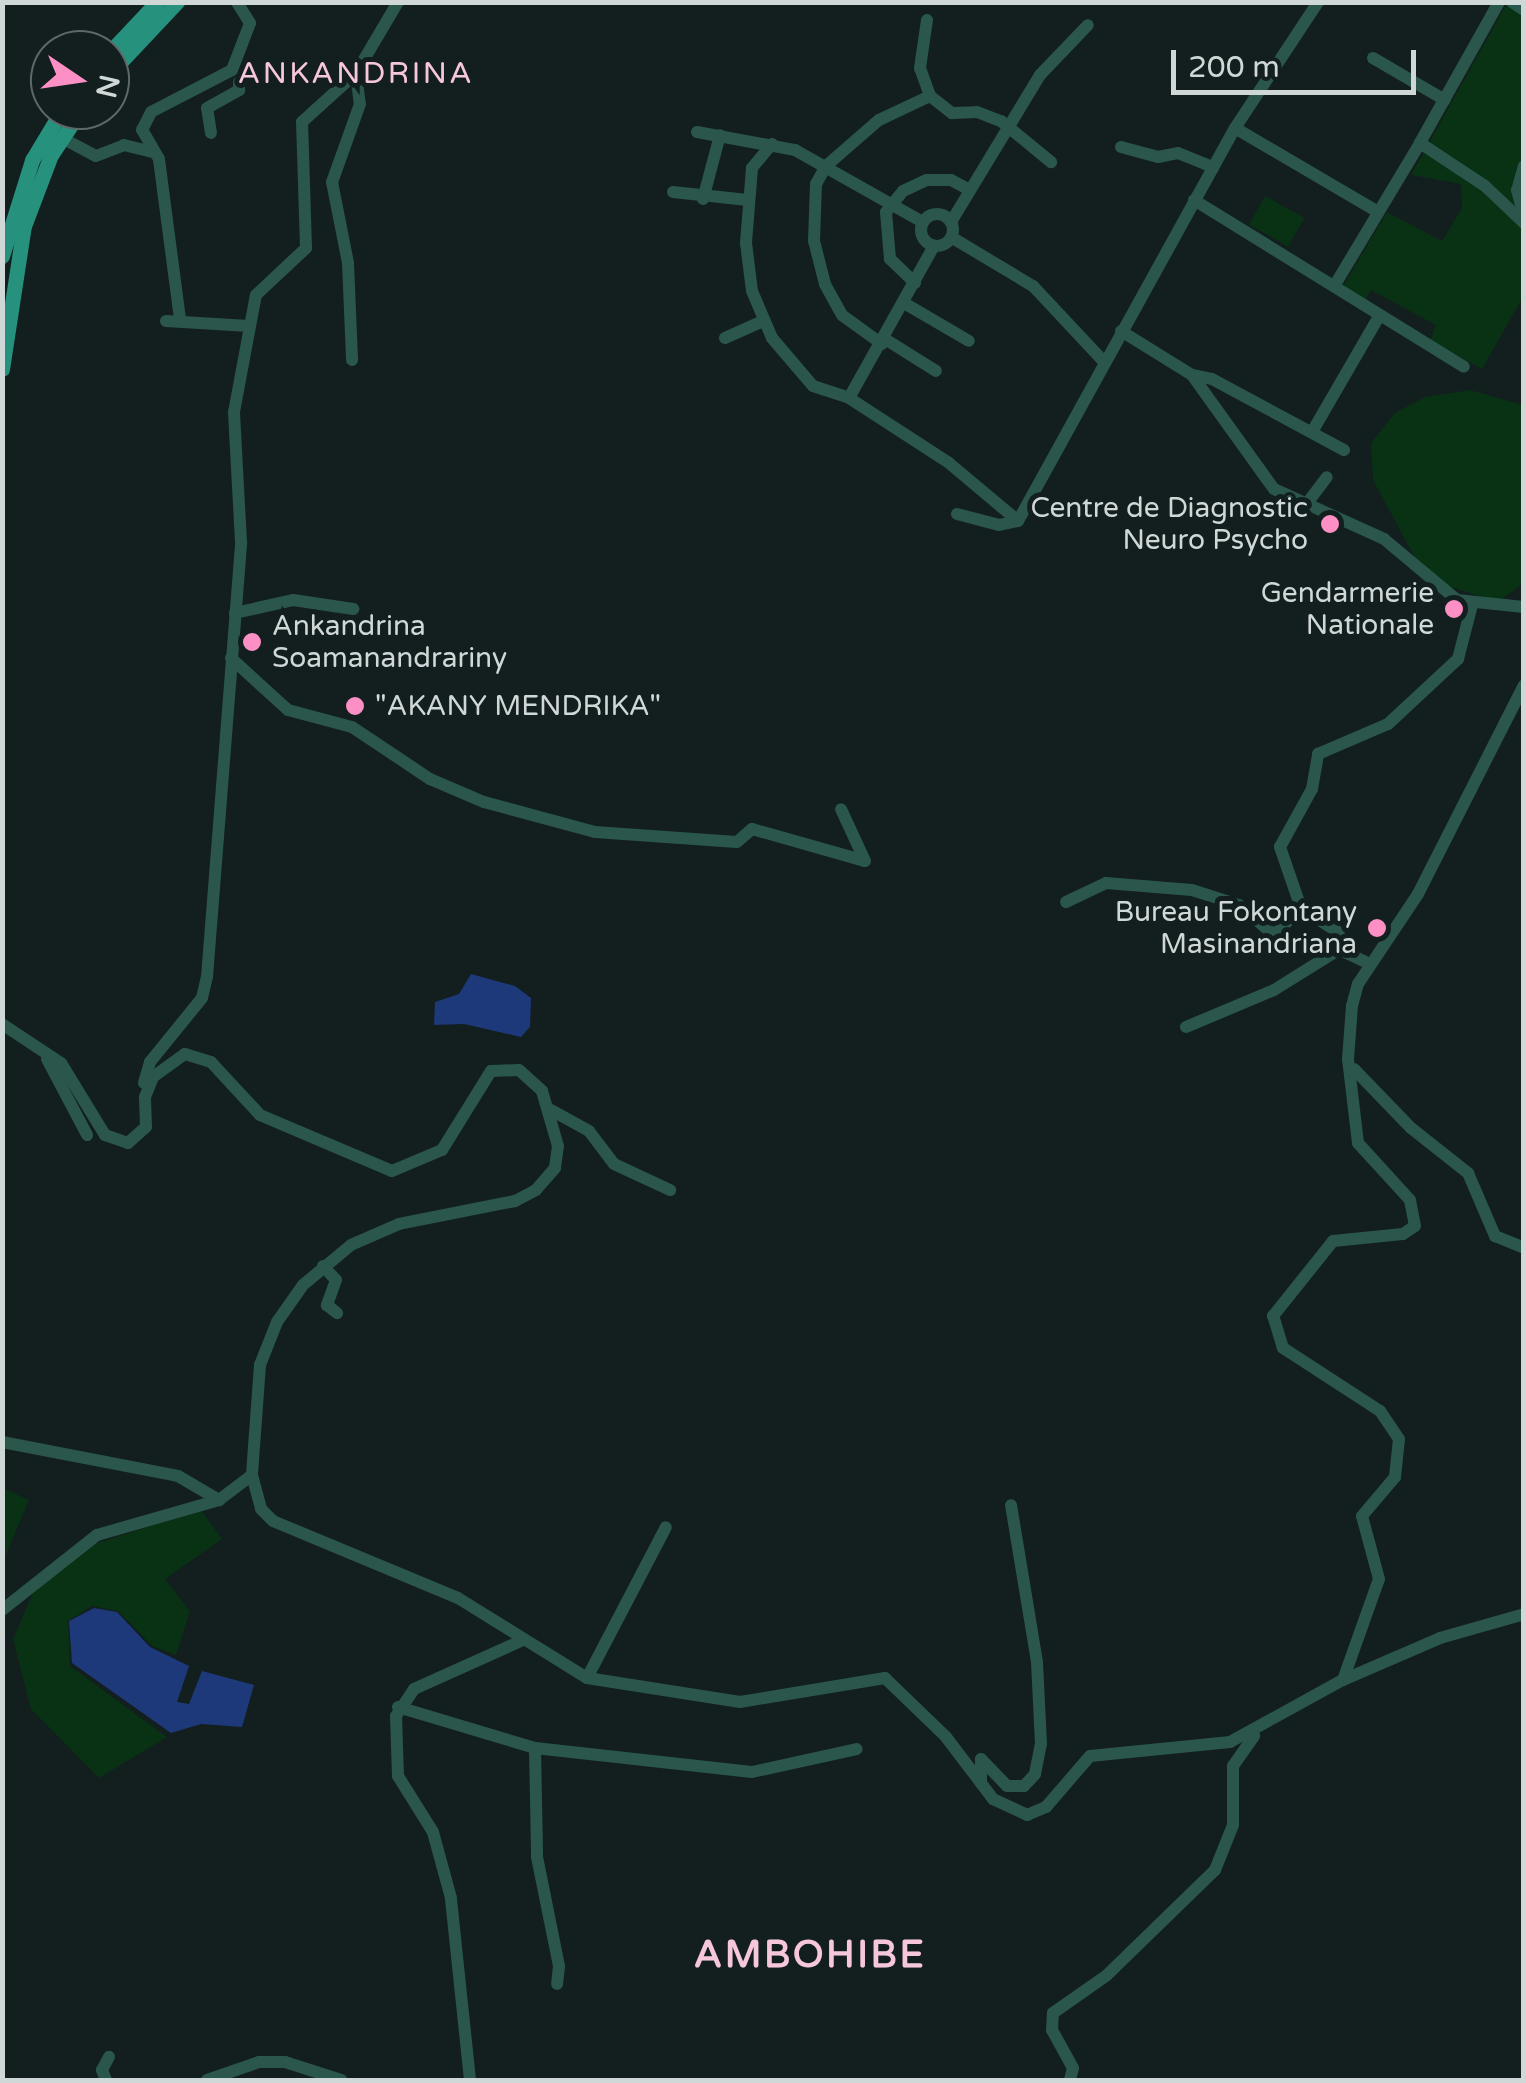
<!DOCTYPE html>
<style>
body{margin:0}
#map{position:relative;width:1526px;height:2083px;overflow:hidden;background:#131e1f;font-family:"Varela Round",sans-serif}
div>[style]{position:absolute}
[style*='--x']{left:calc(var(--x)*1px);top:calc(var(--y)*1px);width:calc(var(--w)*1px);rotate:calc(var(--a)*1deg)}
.green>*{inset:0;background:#093113;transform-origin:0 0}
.water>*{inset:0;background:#1d397a}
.minor>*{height:12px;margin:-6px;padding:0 6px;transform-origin:6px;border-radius:6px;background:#2a564c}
.minor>.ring{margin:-6px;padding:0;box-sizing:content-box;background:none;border:12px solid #2a564c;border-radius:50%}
.major>*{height:15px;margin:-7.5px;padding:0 7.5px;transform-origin:7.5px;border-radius:7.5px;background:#26917d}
.dots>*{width:28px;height:28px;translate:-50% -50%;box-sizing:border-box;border:5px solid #131e1f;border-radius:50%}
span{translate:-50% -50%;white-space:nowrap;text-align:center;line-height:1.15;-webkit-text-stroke:10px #131e1f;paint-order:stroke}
.poi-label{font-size:28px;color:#d0d7d7}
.right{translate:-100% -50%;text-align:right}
.left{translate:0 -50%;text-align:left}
.neighbourhood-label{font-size:30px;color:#f6c7db;letter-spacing:2.5px}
.district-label{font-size:38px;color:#f6c7db;font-weight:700;letter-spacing:2.5px}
.frame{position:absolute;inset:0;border:5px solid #d0d7d7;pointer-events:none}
.north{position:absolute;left:30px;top:30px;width:100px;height:100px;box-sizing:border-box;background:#131e1f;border:2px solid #5f6869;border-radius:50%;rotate:103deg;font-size:28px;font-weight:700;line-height:40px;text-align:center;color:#d0d7d7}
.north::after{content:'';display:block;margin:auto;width:35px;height:45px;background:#fc8fc3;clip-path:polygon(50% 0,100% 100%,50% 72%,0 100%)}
.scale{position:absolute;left:1171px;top:50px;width:245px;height:45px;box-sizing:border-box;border:5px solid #d0d7d7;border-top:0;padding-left:12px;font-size:30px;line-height:35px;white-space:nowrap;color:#d0d7d7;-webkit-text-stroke:8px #131e1f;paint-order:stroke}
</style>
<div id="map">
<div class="green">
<i style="clip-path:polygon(1507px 3px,1523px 17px,1523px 297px,1482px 369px,1430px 341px,1436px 325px,1371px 290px,1364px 303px,1342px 288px,1387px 212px,1442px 241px,1462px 208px,1461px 184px,1411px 175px)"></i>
<i style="left:1265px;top:196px;width:45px;height:33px;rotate:29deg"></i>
<i style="clip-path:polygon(1470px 390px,1523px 405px,1523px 584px,1497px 602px,1442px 584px,1415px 558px,1373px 480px,1371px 443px,1395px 413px,1425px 397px)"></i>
<i style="clip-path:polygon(3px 1488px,29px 1500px,3px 1562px)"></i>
<i style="clip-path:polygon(201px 1510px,222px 1539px,165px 1579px,190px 1611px,176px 1655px,152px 1646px,118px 1611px,92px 1606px,68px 1621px,70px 1666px,167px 1737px,99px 1778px,31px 1709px,13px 1639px,35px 1588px,97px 1543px)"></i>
</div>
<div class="water">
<i style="clip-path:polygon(471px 974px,515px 986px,531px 998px,530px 1027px,521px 1037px,464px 1024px,434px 1025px,435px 1002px,459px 994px)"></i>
<i style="clip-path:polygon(94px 1608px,117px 1612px,150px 1647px,189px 1666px,177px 1702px,189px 1704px,202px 1671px,254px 1685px,242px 1727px,201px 1724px,171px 1733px,72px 1663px,69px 1621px)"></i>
</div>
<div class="minor">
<i style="--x:1499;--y:2;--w:162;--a:119.3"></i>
<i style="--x:1420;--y:143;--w:78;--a:33.5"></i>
<i style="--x:1485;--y:186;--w:54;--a:43.5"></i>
<i style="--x:1512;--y:2;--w:14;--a:34"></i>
<i style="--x:927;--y:20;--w:49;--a:98.3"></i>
<i style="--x:920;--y:68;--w:30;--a:70"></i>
<i style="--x:930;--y:96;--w:28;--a:38"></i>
<i style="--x:952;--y:113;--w:25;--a:-2"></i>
<i style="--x:977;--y:112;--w:26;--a:21"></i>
<i style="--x:1001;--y:121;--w:65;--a:39.4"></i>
<i style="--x:1373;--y:58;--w:83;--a:30.3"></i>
<i style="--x:356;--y:73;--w:82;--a:-59.4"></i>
<i style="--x:1235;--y:128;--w:166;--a:30.4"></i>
<i style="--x:697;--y:132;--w:100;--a:10.4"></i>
<i style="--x:795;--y:150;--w:147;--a:29.4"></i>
<i style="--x:211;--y:133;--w:25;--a:-99"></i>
<i style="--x:207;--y:108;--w:37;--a:-29"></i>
<i style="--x:239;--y:90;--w:8;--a:-90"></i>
<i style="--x:62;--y:138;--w:38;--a:28"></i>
<i style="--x:96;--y:156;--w:30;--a:-21"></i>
<i style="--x:124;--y:145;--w:29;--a:14"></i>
<i style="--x:772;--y:144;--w:31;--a:130"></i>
<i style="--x:752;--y:168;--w:75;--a:94.6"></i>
<i style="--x:746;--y:243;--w:48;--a:82.9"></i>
<i style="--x:752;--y:291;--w:51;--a:66.9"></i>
<i style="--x:772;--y:338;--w:63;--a:49.5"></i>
<i style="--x:813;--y:386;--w:38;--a:18"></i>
<i style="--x:849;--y:398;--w:119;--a:33"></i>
<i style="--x:949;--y:463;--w:90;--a:40"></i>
<i style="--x:1121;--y:147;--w:38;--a:15"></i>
<i style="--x:1158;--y:157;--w:20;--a:-11"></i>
<i style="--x:1178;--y:153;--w:38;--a:22"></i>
<i style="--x:1524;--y:166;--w:25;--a:106"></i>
<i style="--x:1517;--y:190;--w:27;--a:75"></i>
<i style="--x:673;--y:192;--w:75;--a:6.1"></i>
<i style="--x:703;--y:199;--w:66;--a:-75.1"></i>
<i style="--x:1194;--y:200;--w:317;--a:31.7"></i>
<i class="ring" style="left:921px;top:214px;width:20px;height:20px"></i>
<i style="--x:951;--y:222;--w:172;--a:-58.8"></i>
<i style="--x:1040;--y:75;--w:69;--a:-46.2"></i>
<i style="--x:951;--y:237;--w:96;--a:30.9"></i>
<i style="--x:1033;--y:286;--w:105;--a:46.9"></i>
<i style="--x:915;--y:283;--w:35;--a:-136"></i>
<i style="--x:890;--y:259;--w:47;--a:-94.9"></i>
<i style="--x:886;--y:212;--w:27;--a:-51"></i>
<i style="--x:903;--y:191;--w:26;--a:-25"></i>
<i style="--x:927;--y:180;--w:24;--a:0"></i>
<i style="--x:951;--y:180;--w:21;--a:28"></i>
<i style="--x:1336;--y:283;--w:163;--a:-59"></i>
<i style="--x:904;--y:303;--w:75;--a:30.3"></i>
<i style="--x:180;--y:319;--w:161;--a:-97.5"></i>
<i style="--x:159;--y:159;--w:34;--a:-120"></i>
<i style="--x:142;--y:130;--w:20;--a:-63"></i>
<i style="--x:151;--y:112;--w:91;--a:-27.4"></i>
<i style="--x:232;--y:70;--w:50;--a:-69"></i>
<i style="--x:250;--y:23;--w:25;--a:-122"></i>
<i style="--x:166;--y:321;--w:83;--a:3.4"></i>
<i style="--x:1121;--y:331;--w:84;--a:31.8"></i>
<i style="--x:1192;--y:375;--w:140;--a:54.3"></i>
<i style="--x:1274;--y:489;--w:121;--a:24.4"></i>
<i style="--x:1384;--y:539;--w:95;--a:39.9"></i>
<i style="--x:1457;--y:600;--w:67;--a:6"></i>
<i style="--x:725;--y:338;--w:42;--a:-24.1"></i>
<i style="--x:885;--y:339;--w:60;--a:32.1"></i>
<i style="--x:882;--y:344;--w:49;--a:-144.1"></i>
<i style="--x:842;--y:315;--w:35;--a:-119"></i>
<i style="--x:825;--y:284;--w:44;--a:-104.3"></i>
<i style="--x:814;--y:241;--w:57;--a:-88"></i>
<i style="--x:816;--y:184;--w:21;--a:-61"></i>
<i style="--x:826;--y:166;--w:70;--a:-41"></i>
<i style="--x:879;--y:120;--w:56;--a:-25.2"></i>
<i style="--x:1192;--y:375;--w:20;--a:11"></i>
<i style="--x:1212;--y:379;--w:150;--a:28.3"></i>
<i style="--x:849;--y:398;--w:174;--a:-60.8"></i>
<i style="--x:1312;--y:432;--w:132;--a:-59.9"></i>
<i style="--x:1305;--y:506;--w:36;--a:-53"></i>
<i style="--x:957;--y:514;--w:43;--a:14.7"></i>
<i style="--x:999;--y:525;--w:19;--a:-12"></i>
<i style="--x:1018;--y:521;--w:449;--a:-61.1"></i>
<i style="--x:1235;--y:128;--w:151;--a:-56.6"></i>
<i style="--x:235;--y:613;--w:59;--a:-12.6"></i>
<i style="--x:293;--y:600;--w:61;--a:8.5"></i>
<i style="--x:231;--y:658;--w:77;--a:42.4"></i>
<i style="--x:288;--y:710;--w:66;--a:14.9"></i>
<i style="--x:352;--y:727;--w:94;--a:33.7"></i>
<i style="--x:430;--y:779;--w:59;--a:23.1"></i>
<i style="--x:484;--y:802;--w:115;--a:15.1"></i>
<i style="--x:595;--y:832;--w:142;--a:4"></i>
<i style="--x:737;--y:842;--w:20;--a:-41"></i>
<i style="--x:752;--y:829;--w:117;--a:15.8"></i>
<i style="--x:865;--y:861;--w:57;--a:-114.8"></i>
<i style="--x:1066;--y:902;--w:44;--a:-25.4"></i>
<i style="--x:1106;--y:883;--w:86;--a:4.7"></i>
<i style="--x:1192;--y:890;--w:49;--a:17.7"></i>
<i style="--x:1239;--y:905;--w:46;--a:40.6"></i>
<i style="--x:1274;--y:935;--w:38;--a:-45"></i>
<i style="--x:1301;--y:908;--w:44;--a:33"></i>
<i style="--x:1338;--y:932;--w:23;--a:67"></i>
<i style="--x:1347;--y:953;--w:25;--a:26"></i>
<i style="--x:1301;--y:908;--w:65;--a:-109"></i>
<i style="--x:1280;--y:847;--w:66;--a:-61.1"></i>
<i style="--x:1312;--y:789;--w:36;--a:-80"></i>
<i style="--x:1318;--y:754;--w:76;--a:-23.2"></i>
<i style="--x:1388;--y:724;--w:96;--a:-42.9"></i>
<i style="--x:1458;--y:659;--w:56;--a:-75.5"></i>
<i style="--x:2;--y:1024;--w:71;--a:33.5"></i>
<i style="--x:61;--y:1063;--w:84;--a:58.6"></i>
<i style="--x:105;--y:1135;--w:24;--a:19"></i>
<i style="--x:128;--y:1143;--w:24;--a:-42"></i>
<i style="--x:146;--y:1127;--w:30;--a:-92"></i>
<i style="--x:145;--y:1097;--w:22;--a:-68"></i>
<i style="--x:153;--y:1077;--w:39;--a:-36"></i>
<i style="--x:185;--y:1054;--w:27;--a:17"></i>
<i style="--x:211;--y:1062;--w:72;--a:47.2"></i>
<i style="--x:260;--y:1115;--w:143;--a:23"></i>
<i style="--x:392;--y:1171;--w:54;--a:-22.8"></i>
<i style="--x:442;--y:1150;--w:93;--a:-58.2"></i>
<i style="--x:491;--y:1071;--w:28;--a:-2"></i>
<i style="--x:519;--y:1070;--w:31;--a:42"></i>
<i style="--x:542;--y:1091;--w:57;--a:73.8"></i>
<i style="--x:558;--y:1146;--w:22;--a:98"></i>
<i style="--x:555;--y:1168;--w:29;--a:131"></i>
<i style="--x:536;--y:1190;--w:24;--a:152"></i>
<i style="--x:515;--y:1201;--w:118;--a:168.8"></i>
<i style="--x:399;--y:1224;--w:52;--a:156.4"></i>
<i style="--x:351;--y:1245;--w:62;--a:140.2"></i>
<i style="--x:303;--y:1285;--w:45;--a:125.1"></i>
<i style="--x:277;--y:1322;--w:46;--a:111.6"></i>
<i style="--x:260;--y:1365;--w:110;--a:94.2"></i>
<i style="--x:252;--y:1475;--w:35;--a:75"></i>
<i style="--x:261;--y:1509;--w:17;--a:45"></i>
<i style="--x:273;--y:1521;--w:200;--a:22.6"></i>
<i style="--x:458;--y:1598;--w:152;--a:31.8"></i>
<i style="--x:587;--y:1678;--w:155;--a:8.9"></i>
<i style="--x:740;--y:1702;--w:147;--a:-9.4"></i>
<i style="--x:885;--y:1678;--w:85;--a:44"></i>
<i style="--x:946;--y:1737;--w:78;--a:52.8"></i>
<i style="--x:993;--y:1799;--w:38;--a:25"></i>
<i style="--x:1027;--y:1815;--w:21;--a:-23"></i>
<i style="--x:1046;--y:1807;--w:67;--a:-49.2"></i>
<i style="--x:1090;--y:1756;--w:141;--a:-5.7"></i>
<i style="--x:1230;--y:1742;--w:129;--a:-28.8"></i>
<i style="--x:1343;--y:1680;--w:106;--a:-23.4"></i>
<i style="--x:1440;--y:1638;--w:87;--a:-15.9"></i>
<i style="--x:1186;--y:1027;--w:95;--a:-22.8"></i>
<i style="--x:1274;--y:990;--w:81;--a:-31.9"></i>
<i style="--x:47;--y:1059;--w:86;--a:62.2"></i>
<i style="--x:1354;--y:1069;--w:82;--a:46"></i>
<i style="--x:1411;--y:1128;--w:73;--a:38.3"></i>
<i style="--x:1468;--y:1173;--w:69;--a:66.8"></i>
<i style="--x:1495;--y:1236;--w:31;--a:22"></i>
<i style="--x:144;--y:1083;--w:22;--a:-74"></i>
<i style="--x:150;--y:1062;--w:82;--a:-50.9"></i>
<i style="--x:202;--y:998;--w:22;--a:-77"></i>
<i style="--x:207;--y:977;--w:436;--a:-85.5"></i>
<i style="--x:241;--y:542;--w:130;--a:-93.1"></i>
<i style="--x:234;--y:412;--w:119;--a:-79.4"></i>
<i style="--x:256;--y:295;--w:69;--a:-43.2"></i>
<i style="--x:306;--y:248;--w:126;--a:-91.8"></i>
<i style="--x:302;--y:122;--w:73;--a:-42.2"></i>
<i style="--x:356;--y:73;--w:31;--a:83"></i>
<i style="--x:360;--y:104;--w:83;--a:109.7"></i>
<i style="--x:332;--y:182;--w:83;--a:78.8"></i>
<i style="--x:348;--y:263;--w:97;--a:87.6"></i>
<i style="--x:551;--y:1110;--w:43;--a:28.9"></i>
<i style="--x:589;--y:1131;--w:41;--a:52.9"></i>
<i style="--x:614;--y:1164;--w:62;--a:24.9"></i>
<i style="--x:323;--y:1266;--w:19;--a:47"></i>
<i style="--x:336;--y:1280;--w:27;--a:110"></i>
<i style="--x:327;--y:1305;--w:13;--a:39"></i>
<i style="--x:2;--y:1442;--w:179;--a:10.9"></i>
<i style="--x:178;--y:1476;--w:48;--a:30.3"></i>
<i style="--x:2;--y:1610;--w:121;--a:-38.3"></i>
<i style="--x:97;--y:1535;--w:127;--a:-16"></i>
<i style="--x:219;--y:1500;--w:41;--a:-37.1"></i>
<i style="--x:587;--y:1678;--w:170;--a:-62.4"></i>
<i style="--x:1343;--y:1680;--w:107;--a:-70.4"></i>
<i style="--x:1379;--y:1579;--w:65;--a:-105.1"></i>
<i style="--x:1362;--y:1516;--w:51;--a:-49.8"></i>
<i style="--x:1395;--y:1477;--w:38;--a:-84"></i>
<i style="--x:1399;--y:1439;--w:34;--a:-124"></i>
<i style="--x:1380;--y:1411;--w:116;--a:-147"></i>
<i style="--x:1283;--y:1348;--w:34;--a:-107"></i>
<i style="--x:1273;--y:1316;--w:96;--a:-51.3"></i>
<i style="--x:1333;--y:1241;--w:70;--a:-5.7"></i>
<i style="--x:1403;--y:1234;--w:14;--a:-34"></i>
<i style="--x:1415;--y:1226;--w:26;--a:-101"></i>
<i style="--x:1410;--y:1200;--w:77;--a:-132.4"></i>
<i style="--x:1358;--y:1143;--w:85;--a:-96.8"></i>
<i style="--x:1348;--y:1059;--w:53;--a:-85.7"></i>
<i style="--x:1352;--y:1006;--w:23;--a:-75"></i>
<i style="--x:1358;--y:984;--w:108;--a:-56.3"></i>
<i style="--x:1418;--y:894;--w:234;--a:-63.1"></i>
<i style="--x:398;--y:1707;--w:143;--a:16.7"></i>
<i style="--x:535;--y:1748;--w:218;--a:6.3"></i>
<i style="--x:752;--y:1772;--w:107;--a:-12.4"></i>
<i style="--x:535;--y:1748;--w:109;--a:88.9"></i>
<i style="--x:537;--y:1857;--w:111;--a:78.6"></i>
<i style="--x:559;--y:1966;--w:18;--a:96"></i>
<i style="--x:981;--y:1783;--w:24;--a:-90"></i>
<i style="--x:981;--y:1759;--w:37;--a:46"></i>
<i style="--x:1007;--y:1786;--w:17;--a:0"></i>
<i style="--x:1024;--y:1786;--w:16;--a:-47"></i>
<i style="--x:1035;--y:1774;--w:31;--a:-79"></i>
<i style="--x:1041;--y:1744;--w:82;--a:-92.8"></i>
<i style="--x:1037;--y:1662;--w:159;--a:-99.4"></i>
<i style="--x:106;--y:2080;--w:11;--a:-112"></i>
<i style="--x:102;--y:2070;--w:15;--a:-62"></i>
<i style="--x:207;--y:2080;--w:55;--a:-19.1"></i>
<i style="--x:259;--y:2062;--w:26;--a:0"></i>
<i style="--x:285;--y:2062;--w:59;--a:17.8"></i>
<i style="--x:470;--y:2080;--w:183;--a:-96"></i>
<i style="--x:451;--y:1898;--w:68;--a:-105.3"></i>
<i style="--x:433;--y:1832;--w:66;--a:-122"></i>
<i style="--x:398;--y:1776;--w:60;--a:-91.9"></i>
<i style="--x:396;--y:1716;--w:32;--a:-56"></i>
<i style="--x:414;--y:1689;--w:120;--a:-24.2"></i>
<i style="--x:1070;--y:2080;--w:12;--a:-76"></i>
<i style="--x:1073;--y:2068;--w:43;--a:-118.9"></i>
<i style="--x:1052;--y:2030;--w:17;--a:-87"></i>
<i style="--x:1053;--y:2013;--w:66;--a:-35.1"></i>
<i style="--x:1107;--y:1975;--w:151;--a:-44.2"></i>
<i style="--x:1215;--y:1870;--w:48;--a:-68.2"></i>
<i style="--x:1233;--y:1825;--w:59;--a:-90"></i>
<i style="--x:1233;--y:1766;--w:37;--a:-55"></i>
</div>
<div class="major">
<i style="--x:110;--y:52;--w:69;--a:-46.8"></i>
<i style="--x:110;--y:73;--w:98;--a:-46.7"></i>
<i style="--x:2;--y:256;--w:101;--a:-72.6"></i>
<i style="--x:32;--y:160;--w:58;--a:-59"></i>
<i style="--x:2;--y:369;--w:145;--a:-81.3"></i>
<i style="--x:24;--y:226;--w:76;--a:-69.2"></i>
<i style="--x:51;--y:155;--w:54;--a:-56.3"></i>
</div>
<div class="dots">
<i style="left:1330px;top:524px;background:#fc8fc3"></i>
<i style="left:1454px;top:609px;background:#fc8fc3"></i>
<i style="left:252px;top:642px;background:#fc8fc3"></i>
<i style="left:355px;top:706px;background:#fc8fc3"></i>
<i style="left:1377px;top:928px;background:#fc8fc3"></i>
</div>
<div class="poi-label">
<span class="right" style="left:1308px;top:524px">Centre de Diagnostic<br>Neuro Psycho</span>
<span class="right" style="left:1434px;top:609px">Gendarmerie<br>Nationale</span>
<span class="left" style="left:272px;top:642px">Ankandrina<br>Soamanandrariny</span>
<span class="left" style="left:375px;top:706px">"AKANY MENDRIKA"</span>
<span class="right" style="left:1357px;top:928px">Bureau Fokontany<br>Masinandriana</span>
</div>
<div class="neighbourhood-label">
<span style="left:356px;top:74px">ANKANDRINA</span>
</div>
<div class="district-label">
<span style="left:810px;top:1956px">AMBOHIBE</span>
</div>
<div class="frame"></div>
<div class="north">N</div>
<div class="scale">200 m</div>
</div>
